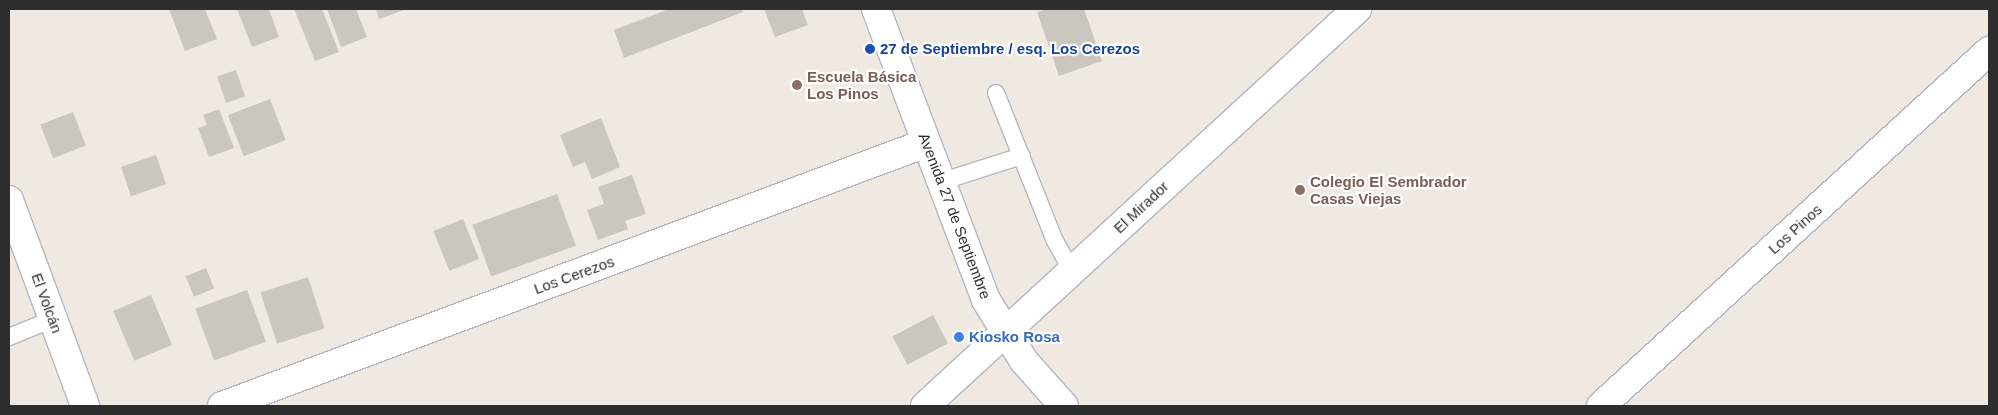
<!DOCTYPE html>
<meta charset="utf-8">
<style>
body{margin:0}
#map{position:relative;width:1998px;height:415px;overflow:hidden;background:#efe9e1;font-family:Helvetica,sans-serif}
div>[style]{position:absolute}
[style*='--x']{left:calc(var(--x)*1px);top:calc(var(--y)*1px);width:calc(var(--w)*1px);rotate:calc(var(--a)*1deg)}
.building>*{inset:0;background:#cbc7bf;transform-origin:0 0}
.roads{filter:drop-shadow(1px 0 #b4b7c1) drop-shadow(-1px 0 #b4b7c1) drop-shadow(0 1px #b4b7c1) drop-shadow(0 -1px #b4b7c1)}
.service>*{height:16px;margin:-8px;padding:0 8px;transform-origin:8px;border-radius:8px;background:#fff}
.minor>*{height:28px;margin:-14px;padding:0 14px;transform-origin:14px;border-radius:14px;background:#fff}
.tertiary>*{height:28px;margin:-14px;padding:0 14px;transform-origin:14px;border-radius:14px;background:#fff}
.dots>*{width:14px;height:14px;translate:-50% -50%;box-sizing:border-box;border:2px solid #fff;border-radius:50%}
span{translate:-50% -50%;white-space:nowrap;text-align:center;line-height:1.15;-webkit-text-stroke:4.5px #fff;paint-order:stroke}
.transit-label{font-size:15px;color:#164399;font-weight:700}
.left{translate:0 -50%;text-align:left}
.education-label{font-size:15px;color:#785e54;font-weight:700}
.street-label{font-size:15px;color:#2e2e2e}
.shop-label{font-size:15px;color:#366cbe;font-weight:700}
.frame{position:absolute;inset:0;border:10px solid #2e2e2e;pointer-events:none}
</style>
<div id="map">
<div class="building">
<i style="clip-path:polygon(169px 9px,205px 9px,217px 39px,185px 51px)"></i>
<i style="clip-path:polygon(237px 9px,269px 9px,279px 37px,252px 47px)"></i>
<i style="clip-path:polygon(294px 9px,322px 9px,339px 52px,315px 61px)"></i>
<i style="clip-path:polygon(327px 9px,356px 9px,367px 37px,341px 47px)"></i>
<i style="clip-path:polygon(376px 9px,407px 9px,379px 19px)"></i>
<i style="clip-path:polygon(669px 9px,741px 9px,743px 12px,624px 58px,614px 30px)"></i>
<i style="clip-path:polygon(764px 9px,802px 9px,808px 25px,775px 37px)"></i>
<i style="clip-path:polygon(1047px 9px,1084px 9px,1102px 61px,1059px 76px,1037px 12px)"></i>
<i style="left:236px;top:70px;width:28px;height:20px;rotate:71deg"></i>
<i style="left:270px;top:99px;width:44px;height:45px;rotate:69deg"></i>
<i style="clip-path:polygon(219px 109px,234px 148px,209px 157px,198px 128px,207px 125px,203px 115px)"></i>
<i style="left:73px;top:112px;width:36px;height:35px;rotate:69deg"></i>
<i style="clip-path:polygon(601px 118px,620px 167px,592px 179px,585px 162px,573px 167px,560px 135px)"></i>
<i style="left:156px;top:155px;width:31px;height:37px;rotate:71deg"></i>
<i style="clip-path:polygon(632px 175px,646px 214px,625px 221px,628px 229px,598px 240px,587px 210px,604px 204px,598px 187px)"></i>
<i style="left:557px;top:194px;width:55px;height:90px;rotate:70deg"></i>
<i style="left:463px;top:219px;width:43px;height:32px;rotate:68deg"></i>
<i style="left:206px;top:268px;width:22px;height:22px;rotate:68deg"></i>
<i style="left:308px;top:277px;width:54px;height:50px;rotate:72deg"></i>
<i style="left:247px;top:290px;width:55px;height:55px;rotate:70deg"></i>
<i style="left:151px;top:295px;width:54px;height:41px;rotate:67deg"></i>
<i style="left:933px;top:315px;width:32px;height:46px;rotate:62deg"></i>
</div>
<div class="roads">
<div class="service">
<i style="--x:996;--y:93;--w:157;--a:68.3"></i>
<i style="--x:1054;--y:239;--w:37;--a:61"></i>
<i style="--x:940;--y:182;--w:86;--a:-17.6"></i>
<i style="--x:9;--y:337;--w:48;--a:-22.2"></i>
</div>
<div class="minor">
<i style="--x:222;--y:406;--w:752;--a:-20.48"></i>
<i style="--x:925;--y:406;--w:587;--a:-42.58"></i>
<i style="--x:1601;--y:406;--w:526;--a:-42.46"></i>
</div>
<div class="tertiary">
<i style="--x:876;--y:9;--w:311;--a:69.3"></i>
<i style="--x:986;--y:300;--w:72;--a:58.1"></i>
<i style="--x:1024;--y:361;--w:60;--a:48.4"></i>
<i style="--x:9;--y:200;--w:220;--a:69.7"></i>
</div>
</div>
<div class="dots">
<i style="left:870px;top:49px;background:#1a4fb4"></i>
<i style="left:797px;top:85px;background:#8d6e63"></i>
<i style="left:1300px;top:190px;background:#8d6e63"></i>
<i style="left:959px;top:337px;background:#3f7fe0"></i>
</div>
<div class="transit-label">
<span class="left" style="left:880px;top:49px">27 de Septiembre / esq. Los Cerezos</span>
</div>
<div class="education-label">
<span class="left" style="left:807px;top:85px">Escuela Básica<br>Los Pinos</span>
<span class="left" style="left:1310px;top:190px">Colegio El Sembrador<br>Casas Viejas</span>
</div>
<div class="street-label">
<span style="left:1141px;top:207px;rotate:-43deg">El Mirador</span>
<span style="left:955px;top:216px;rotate:69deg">Avenida 27 de Septiembre</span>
<span style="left:1795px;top:229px;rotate:-42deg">Los Pinos</span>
<span style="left:574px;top:275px;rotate:-20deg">Los Cerezos</span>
<span style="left:47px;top:303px;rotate:70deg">El Volcán</span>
</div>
<div class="shop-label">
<span class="left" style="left:969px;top:337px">Kiosko Rosa</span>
</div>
<div class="frame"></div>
</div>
